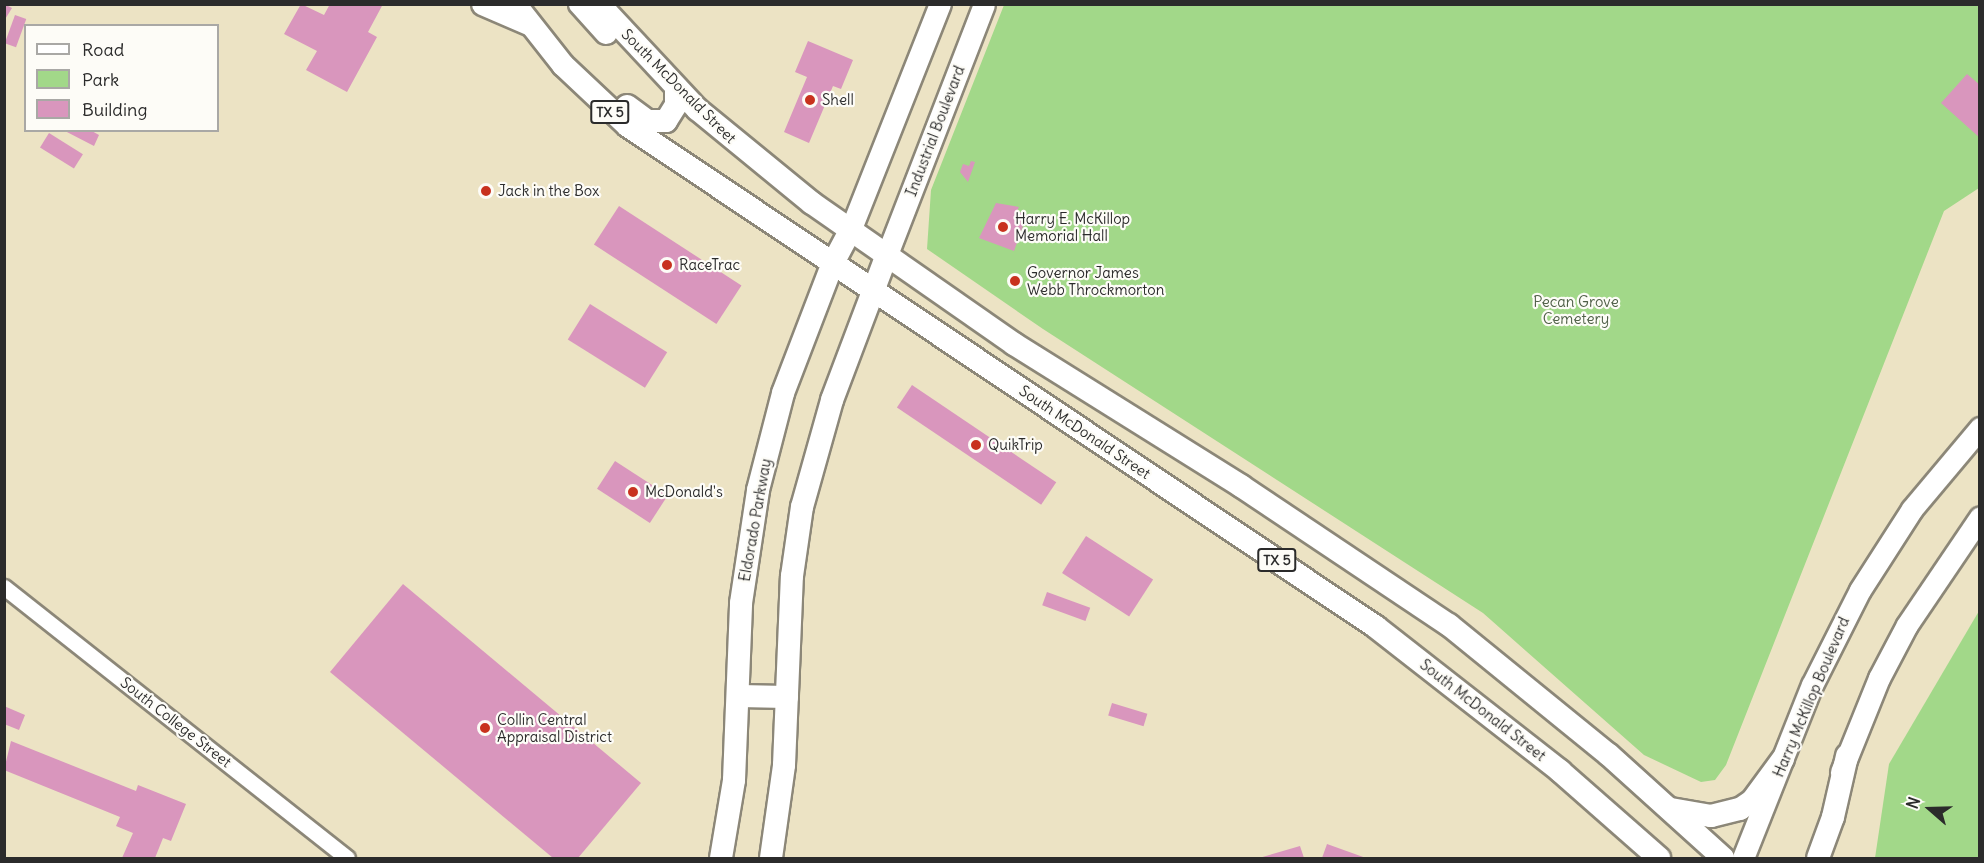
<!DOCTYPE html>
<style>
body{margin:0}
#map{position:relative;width:1984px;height:863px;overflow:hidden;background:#ece3c4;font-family:Delius,sans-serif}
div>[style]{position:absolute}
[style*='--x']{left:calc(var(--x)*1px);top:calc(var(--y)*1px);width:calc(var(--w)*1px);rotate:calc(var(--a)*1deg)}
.green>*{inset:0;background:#a2d889}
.building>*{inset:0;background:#d996bd;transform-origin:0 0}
.roads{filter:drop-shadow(2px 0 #8c8778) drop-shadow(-2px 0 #8c8778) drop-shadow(0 2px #8c8778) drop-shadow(0 -2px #8c8778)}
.street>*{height:15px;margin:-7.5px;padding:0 7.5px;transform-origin:7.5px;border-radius:7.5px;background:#fff}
.secondary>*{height:21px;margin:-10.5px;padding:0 10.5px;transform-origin:10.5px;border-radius:10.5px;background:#fff}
.primary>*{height:22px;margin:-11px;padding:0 11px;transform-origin:11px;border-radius:11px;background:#fff}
.dots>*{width:16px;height:16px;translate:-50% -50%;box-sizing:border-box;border:3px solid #fdfcf7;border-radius:50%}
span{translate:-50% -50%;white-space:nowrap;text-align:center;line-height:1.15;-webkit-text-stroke:4.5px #fdfcf7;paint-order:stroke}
.shield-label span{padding:2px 4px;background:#fdfcf7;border:2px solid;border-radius:4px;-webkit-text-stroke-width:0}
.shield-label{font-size:14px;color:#2b2b2b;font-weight:700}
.street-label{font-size:15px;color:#2b2b2b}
.poi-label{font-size:15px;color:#2b2b2b}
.left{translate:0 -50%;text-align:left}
.park-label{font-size:15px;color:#4f5f47}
.frame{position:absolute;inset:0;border:6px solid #2b2b2b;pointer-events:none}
.legend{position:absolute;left:24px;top:24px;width:195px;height:108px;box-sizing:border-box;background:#fdfcf7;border:2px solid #a9a8a5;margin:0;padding:8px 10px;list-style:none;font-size:18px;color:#2b2b2b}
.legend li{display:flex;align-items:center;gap:12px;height:30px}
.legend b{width:30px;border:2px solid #a9a8a5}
.north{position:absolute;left:1900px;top:779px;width:60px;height:60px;-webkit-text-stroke:4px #fdfcf7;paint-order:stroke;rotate:290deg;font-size:16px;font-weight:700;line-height:24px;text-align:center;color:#2b2b2b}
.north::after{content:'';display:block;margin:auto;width:21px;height:27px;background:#2b2b2b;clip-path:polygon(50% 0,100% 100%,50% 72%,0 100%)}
</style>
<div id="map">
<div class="green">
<i style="clip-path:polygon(1004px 5px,1979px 5px,1979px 188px,1944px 211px,1726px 765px,1715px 780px,1701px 782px,1644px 755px,1483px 613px,1043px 329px,927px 249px,931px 190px)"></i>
<i style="clip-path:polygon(1979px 611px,1979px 858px,1875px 858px,1889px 764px)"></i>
</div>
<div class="building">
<i style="clip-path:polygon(4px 4px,12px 8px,4px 21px)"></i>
<i style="clip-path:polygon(301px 4px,324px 15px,330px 4px,383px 4px,368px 32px,377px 37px,347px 92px,306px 70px,317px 51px,284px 34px)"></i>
<i style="left:15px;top:15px;width:12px;height:30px;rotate:20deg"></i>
<i style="clip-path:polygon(808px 41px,853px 60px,841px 89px,833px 86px,809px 143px,784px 132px,807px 77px,795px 72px)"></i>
<i style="clip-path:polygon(1967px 74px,1980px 85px,1980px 138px,1941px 103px)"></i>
<i style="clip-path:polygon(63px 130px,90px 130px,99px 135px,94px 146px)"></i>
<i style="left:49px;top:133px;width:40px;height:17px;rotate:32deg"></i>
<i style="clip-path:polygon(971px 161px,975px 162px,968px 182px,960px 172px,963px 164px,969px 166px)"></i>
<i style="clip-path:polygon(996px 203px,1019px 207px,1017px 211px,1027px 215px,1014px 251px,979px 238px)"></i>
<i style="left:619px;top:206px;width:146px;height:46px;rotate:33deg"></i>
<i style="left:590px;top:304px;width:91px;height:42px;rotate:32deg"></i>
<i style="left:912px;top:385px;width:174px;height:27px;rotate:34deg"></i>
<i style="left:615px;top:461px;width:63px;height:33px;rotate:33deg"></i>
<i style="left:1086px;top:536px;width:80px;height:44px;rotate:33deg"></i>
<i style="clip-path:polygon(403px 584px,641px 783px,578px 858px,553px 858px,330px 672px)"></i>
<i style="left:1047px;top:592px;width:46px;height:14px;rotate:20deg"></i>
<i style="left:1112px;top:703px;width:37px;height:13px;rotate:17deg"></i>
<i style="clip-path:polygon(4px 706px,25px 715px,19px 730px,4px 724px)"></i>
<i style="clip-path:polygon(11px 741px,136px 791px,138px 785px,186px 804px,171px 841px,163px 838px,155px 858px,122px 858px,133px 833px,116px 826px,120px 817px,4px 770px)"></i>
<i style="clip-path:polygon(1327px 844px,1366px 858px,1322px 858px)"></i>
<i style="clip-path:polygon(1300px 846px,1304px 858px,1259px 858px)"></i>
</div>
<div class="roads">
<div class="street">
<i style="--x:4;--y:587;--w:437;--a:38.3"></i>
</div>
<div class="secondary">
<i style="--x:482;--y:4;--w:50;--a:23.5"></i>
<i style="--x:850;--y:231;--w:244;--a:-68.4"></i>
<i style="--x:886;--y:257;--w:271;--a:-68.8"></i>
<i style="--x:1841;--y:772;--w:101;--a:-68"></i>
<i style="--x:1879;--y:678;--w:60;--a:-62.2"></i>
<i style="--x:1907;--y:625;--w:130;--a:-55.9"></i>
<i style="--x:1743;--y:858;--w:186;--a:-68.3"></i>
<i style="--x:1812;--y:685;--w:106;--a:-63.2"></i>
<i style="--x:1860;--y:590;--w:96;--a:-57.3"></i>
<i style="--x:1912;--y:509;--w:106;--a:-50"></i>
</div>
<div class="primary">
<i style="--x:515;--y:4;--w:78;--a:51.8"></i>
<i style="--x:563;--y:65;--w:89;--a:43.2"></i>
<i style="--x:628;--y:126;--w:900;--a:33.81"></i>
<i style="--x:1376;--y:627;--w:234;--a:38"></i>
<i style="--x:1560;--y:771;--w:132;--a:41.3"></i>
<i style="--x:580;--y:4;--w:39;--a:48"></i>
<i style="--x:599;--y:4;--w:144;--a:47"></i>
<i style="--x:697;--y:109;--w:149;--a:39.3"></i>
<i style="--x:812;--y:203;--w:246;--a:34.9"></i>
<i style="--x:1014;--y:344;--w:268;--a:32"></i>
<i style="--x:1241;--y:486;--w:250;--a:33.8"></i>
<i style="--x:1449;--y:625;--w:205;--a:39.1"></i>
<i style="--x:1608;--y:754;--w:155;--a:42.1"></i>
<i style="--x:627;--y:106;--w:26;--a:36"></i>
<i style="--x:648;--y:121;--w:18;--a:0"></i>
<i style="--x:666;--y:121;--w:19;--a:-58"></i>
<i style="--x:676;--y:105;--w:17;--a:-90"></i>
<i style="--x:739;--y:696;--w:48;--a:1.2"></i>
<i style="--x:1671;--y:809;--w:41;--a:9.9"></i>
<i style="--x:1711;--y:816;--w:30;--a:-14"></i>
<i style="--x:1740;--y:809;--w:14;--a:-34"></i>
<i style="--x:1752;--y:801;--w:52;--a:-53.6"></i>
<i style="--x:721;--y:858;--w:79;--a:-80.5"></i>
<i style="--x:734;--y:780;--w:177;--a:-87.7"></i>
<i style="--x:741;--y:603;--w:114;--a:-81.4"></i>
<i style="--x:758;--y:490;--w:100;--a:-75.5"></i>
<i style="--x:783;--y:393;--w:139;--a:-69"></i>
<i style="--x:833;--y:263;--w:36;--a:-62"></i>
<i style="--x:771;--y:858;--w:94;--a:-82"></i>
<i style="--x:784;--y:765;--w:189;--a:-87.6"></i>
<i style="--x:792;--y:576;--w:70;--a:-81.8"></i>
<i style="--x:802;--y:507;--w:111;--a:-74.3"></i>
<i style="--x:832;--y:400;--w:153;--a:-69.3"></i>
<i style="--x:1818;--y:858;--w:44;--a:-69.9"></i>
<i style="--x:1833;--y:817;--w:63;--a:-77.1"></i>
</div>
</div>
<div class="dots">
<i style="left:810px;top:100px;background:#c8321e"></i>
<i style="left:486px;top:191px;background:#c8321e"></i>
<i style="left:1003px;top:227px;background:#c8321e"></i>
<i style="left:667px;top:265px;background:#c8321e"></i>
<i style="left:1015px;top:281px;background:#c8321e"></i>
<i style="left:976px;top:445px;background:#c8321e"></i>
<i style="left:633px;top:492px;background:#c8321e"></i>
<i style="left:485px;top:728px;background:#c8321e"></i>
</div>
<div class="shield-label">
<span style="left:610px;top:112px">TX 5</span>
<span style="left:1277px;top:560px">TX 5</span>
</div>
<div class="street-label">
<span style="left:679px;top:86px;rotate:45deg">South McDonald Street</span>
<span style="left:935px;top:131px;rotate:-69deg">Industrial Boulevard</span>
<span style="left:1085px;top:432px;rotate:34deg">South McDonald Street</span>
<span style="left:755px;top:520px;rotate:-80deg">Eldorado Parkway</span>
<span style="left:1811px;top:697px;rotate:-67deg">Harry McKillop Boulevard</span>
<span style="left:1483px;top:710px;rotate:38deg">South McDonald Street</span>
<span style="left:176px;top:722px;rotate:38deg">South College Street</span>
</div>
<div class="poi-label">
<span class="left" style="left:822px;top:100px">Shell</span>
<span class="left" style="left:498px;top:191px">Jack in the Box</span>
<span class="left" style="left:1015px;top:227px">Harry E. McKillop<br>Memorial Hall</span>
<span class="left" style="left:679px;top:265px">RaceTrac</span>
<span class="left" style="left:1027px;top:281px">Governor James<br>Webb Throckmorton</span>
<span class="left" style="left:988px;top:445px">QuikTrip</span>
<span class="left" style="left:645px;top:492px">McDonald's</span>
<span class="left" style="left:497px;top:728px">Collin Central<br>Appraisal District</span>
</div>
<div class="park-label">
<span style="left:1576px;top:310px">Pecan Grove<br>Cemetery</span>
</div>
<div class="frame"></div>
<ul class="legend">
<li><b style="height:8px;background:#fff"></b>Road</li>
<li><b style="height:16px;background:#a2d889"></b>Park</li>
<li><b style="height:16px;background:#d996bd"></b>Building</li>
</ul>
<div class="north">N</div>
</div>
